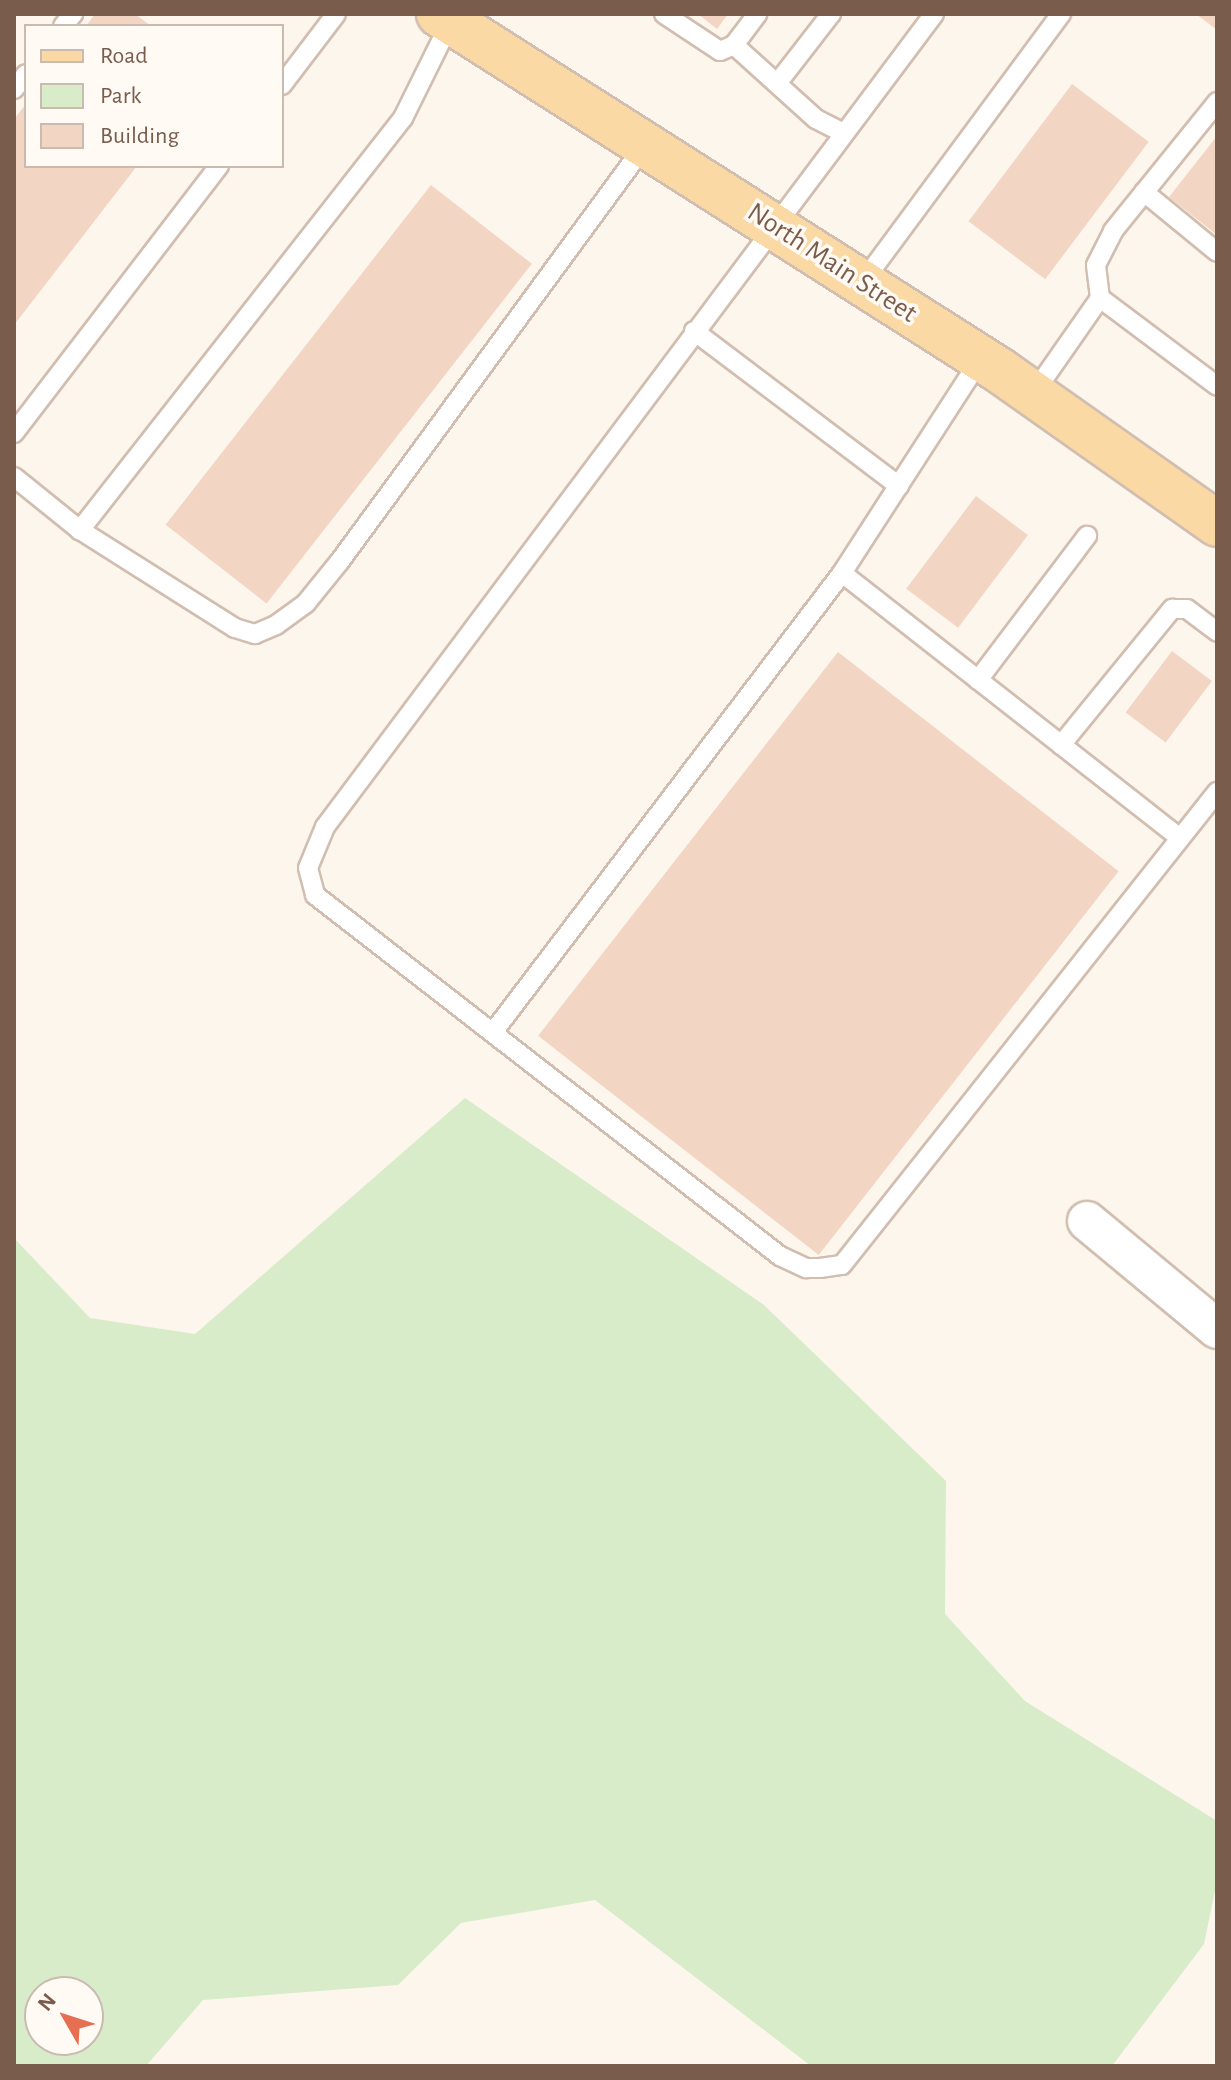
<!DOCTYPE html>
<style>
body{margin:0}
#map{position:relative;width:1231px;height:2080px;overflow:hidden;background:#fdf6ec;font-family:"Alegreya Sans",sans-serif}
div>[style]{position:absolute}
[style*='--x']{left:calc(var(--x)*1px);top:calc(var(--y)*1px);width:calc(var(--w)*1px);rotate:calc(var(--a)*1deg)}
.green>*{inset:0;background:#d8ecc9}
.building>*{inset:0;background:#f3d5c3;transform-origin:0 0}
.roads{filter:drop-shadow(2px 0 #d1beb0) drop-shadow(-2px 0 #d1beb0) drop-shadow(0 2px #d1beb0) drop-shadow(0 -2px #d1beb0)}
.lane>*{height:18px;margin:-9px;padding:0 9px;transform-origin:9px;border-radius:9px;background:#fff}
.street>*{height:38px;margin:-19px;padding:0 19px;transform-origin:19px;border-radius:19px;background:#fff}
.primary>*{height:44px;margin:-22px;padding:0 22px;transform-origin:22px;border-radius:22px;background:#fbd9a5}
span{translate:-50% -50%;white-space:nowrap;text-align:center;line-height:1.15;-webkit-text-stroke:7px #fffaf3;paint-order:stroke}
.street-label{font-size:28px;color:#7a5c4d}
.frame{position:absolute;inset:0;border:16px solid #7a5c4d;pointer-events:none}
.legend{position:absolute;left:24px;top:24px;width:260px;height:144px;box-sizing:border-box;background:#fffaf3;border:2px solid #cabbb1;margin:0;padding:10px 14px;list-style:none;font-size:24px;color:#7a5c4d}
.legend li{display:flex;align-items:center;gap:16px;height:40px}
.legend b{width:40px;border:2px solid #cabbb1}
.north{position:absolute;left:24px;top:1976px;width:80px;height:80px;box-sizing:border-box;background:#fffaf3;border:2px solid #cabbb1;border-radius:50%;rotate:309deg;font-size:22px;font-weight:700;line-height:32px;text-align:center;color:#7a5c4d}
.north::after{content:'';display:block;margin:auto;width:28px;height:36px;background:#e76f51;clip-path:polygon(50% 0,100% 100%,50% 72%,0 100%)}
</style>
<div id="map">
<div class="green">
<i style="clip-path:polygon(evenodd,465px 1098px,764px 1305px,946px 1481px,945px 1614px,1025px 1701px,1217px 1821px,1217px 1881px,1204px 1944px,1112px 2066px,811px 2066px,595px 1900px,461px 1923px,398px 1985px,203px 2000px,146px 2066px,14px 2066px,14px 1238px,90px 1318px,195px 1334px,465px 1098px,40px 1992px,88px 1992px,88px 2040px,40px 2040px,40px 1992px)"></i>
</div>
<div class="building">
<i style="clip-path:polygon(95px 14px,135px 14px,151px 26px,86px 26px)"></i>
<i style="clip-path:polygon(698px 14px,728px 14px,717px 29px)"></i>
<i style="clip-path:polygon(1196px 14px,1217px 14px,1217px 30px)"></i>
<i style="left:1072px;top:84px;width:96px;height:172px;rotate:37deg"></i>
<i style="clip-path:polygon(26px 104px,26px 166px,137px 166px,14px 325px,14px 119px)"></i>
<i style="clip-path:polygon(1217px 136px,1217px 235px,1169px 197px)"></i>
<i style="left:431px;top:185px;width:128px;height:431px;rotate:38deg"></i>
<i style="left:976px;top:496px;width:65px;height:116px;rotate:37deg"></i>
<i style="left:1172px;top:651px;width:50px;height:77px;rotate:37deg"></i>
<i style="left:838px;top:652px;width:356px;height:487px;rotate:38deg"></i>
</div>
<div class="roads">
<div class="lane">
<i style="--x:664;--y:14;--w:67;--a:33.5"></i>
<i style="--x:720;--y:51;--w:15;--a:-23"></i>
<i style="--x:734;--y:45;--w:39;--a:-53"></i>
<i style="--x:934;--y:14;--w:1016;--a:126.84"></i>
<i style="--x:325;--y:827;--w:44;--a:112.5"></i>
<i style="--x:308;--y:868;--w:28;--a:75"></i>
<i style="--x:315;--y:895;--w:589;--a:37.82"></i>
<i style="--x:780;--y:1256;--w:29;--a:25"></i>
<i style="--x:806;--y:1268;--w:14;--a:0"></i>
<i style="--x:820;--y:1268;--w:22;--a:-8"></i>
<i style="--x:842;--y:1265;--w:604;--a:-51.59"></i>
<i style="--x:451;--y:21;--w:108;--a:116.3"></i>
<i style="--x:403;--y:118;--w:524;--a:128.1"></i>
<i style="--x:80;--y:530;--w:183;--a:32.3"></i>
<i style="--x:235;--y:628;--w:21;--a:17"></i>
<i style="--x:255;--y:634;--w:23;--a:-23"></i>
<i style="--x:276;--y:625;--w:37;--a:-36"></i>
<i style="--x:306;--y:603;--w:54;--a:-51"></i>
<i style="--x:340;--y:561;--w:516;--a:-53.75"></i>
<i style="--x:63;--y:26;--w:16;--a:-50"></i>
<i style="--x:734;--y:45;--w:110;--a:42.1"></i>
<i style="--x:816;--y:119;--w:31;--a:27"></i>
<i style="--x:779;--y:81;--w:85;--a:-52.2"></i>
<i style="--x:282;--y:85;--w:89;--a:-52.7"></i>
<i style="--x:14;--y:89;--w:19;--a:-51"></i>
<i style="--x:1144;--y:192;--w:94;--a:39.4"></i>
<i style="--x:862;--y:283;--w:335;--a:-53.5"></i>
<i style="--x:1100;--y:298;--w:146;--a:36.9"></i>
<i style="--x:694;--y:331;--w:257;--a:37.1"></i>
<i style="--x:1033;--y:394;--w:117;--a:-55.1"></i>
<i style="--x:1100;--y:298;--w:33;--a:-97"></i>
<i style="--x:1096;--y:265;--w:38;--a:-63"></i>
<i style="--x:1113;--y:231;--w:166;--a:-51.1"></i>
<i style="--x:14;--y:433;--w:337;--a:-52.5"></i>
<i style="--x:14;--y:477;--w:85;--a:38.8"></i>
<i style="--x:842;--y:573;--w:429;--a:38.1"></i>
<i style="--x:978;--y:680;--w:181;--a:-52.9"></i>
<i style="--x:1061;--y:745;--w:176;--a:-50.8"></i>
<i style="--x:1172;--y:609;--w:15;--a:0"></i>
<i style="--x:1187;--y:609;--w:38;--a:37"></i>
<i style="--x:494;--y:1031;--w:575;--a:-52.77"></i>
<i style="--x:842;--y:573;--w:256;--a:-57.1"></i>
</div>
<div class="street">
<i style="--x:1087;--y:1221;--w:169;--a:39.7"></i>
</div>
<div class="primary">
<i style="--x:439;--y:14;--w:664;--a:32.44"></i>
<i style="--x:999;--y:370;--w:267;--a:35.2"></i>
</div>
</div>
<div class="street-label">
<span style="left:832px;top:263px;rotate:33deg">North Main Street</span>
</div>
<div class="frame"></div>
<ul class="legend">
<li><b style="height:10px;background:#fbd9a5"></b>Road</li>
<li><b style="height:22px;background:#d8ecc9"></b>Park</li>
<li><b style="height:22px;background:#f3d5c3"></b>Building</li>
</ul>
<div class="north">N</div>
</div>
